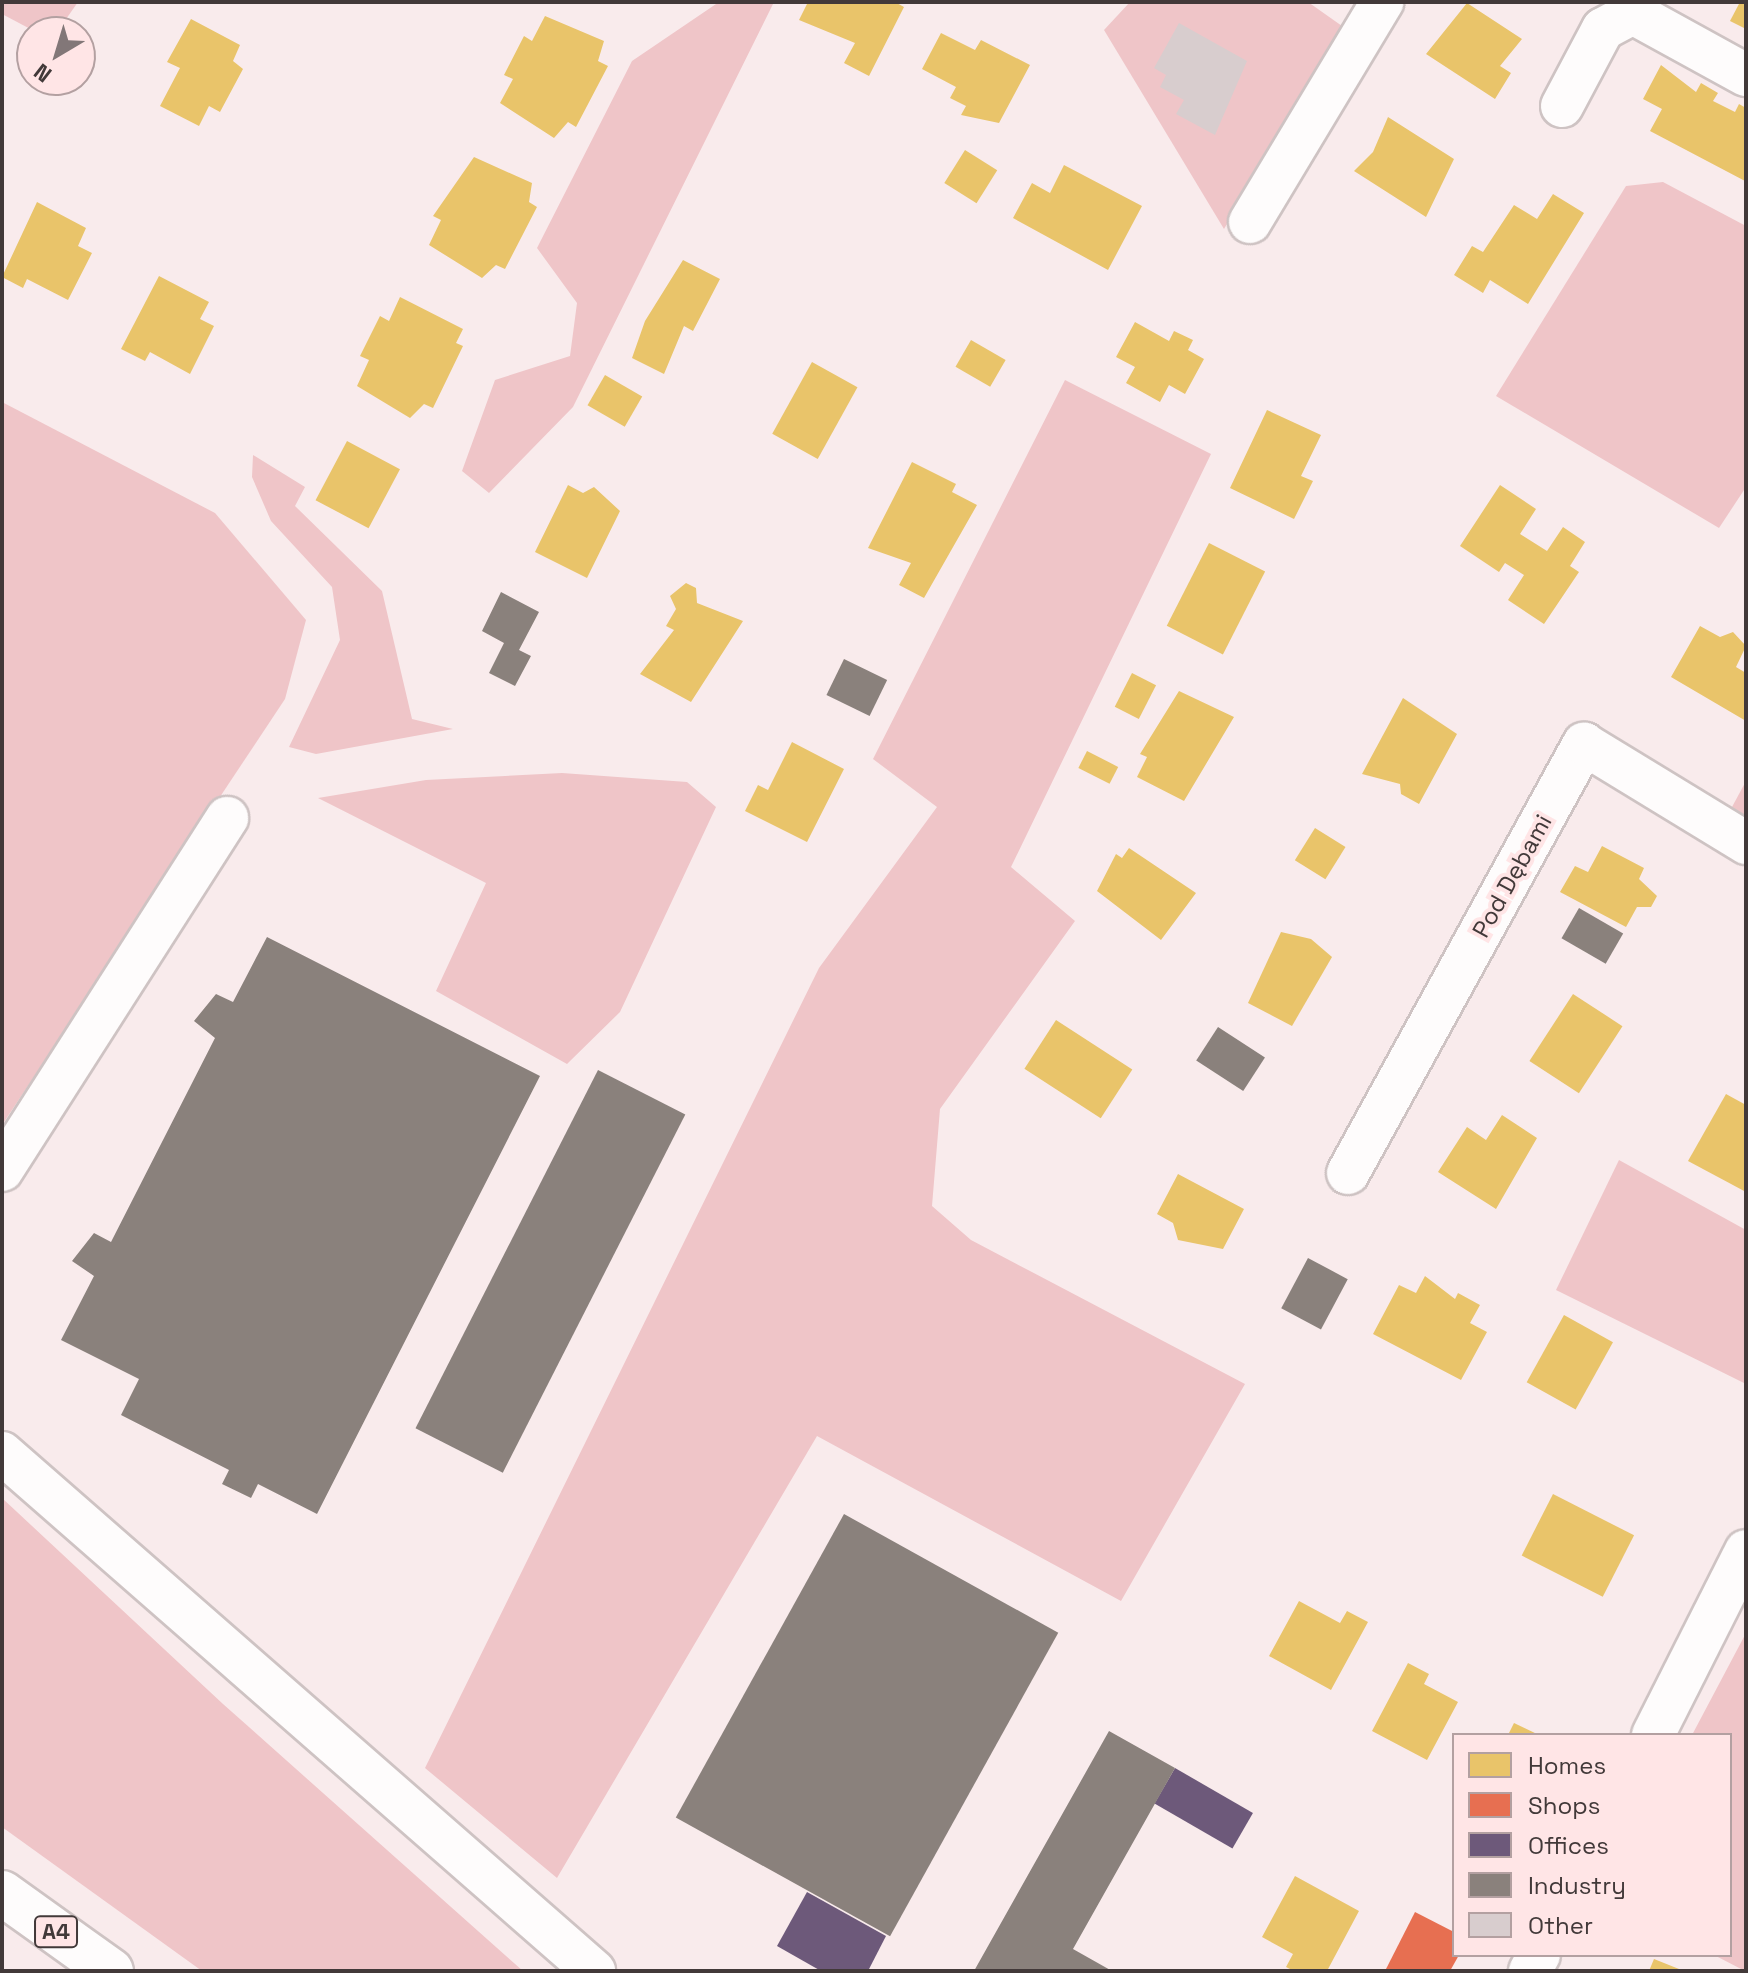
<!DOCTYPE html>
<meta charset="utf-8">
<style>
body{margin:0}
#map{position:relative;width:1748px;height:1973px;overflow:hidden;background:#f9ebec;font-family:"Space Grotesk",sans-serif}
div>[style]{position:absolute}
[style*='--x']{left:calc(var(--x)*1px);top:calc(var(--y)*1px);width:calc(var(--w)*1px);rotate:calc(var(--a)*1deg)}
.green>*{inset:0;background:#efc5c8}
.homes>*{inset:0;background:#e9c46a;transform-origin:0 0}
.shops>*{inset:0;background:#e76f51}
.offices>*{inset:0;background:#6d597a;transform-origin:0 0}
.industry>*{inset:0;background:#8a817c;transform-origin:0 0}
.building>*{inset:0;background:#d8cdce}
.roads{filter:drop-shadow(2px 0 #cec3c3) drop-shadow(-2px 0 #cec3c3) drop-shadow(0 2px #cec3c3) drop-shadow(0 -2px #cec3c3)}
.minor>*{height:42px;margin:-21px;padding:0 21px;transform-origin:21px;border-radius:21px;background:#fefcfc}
.highway>*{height:44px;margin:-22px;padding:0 22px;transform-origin:22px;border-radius:22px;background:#fefcfc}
span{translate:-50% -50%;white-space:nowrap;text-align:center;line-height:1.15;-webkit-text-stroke:8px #ffe5e6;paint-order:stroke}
.shield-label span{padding:2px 6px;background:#ffe5e6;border:2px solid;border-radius:6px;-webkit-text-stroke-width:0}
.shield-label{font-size:22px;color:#423939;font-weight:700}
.street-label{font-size:24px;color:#423939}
.frame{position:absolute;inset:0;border:4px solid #423939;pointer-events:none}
.legend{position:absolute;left:1452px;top:1733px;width:280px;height:224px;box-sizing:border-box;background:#ffe5e6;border:2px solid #b3a0a1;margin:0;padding:10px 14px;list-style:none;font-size:24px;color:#423939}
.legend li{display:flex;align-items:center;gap:16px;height:40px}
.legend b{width:40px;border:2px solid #b3a0a1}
.north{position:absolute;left:16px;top:16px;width:80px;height:80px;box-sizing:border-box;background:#ffe5e6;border:2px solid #b3a0a1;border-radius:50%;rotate:218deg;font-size:22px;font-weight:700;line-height:32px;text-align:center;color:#423939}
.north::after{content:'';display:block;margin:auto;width:28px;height:36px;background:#827778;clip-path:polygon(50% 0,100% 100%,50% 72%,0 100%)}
</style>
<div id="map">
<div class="green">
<i style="clip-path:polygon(2px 2px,78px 2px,57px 32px,36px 32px,2px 14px)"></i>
<i style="clip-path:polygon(719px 2px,774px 2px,573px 407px,489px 493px,462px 471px,495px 380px,570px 356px,577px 303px,537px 248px,632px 61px)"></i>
<i style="clip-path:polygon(1130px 2px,1308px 2px,1342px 26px,1224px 229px,1104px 30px)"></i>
<i style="clip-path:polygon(1663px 182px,1746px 226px,1746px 487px,1719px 528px,1496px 396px,1626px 186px)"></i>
<i style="clip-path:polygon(1065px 380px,1211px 454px,1011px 867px,1075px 921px,940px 1109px,932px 1206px,971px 1240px,1245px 1384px,1121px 1601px,817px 1436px,557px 1878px,425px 1768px,819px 968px,937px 807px,873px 759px)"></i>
<i style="clip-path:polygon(2px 402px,215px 513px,306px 620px,285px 699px,2px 1125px)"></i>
<i style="clip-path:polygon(253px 455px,305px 487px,295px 506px,382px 591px,412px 719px,453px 729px,316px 754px,289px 747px,340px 640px,332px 587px,271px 521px,252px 477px)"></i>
<i style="clip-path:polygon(562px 773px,687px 782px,716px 807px,620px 1012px,567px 1064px,436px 991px,486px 883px,318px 798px,426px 780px)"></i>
<i style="clip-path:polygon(1746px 781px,1746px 816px,1732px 807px)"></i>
<i style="clip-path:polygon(1619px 1160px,1746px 1230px,1746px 1384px,1556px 1290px)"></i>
<i style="clip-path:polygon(2px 1498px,223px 1704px,523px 1971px,202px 1971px,2px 1827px)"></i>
<i style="clip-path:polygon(1746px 1633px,1746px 1971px,1745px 1971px,1714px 1955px,1730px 1955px,1730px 1735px,1692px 1735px)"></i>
</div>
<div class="homes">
<i style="clip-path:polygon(808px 2px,895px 2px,904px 7px,869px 76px,844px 63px,855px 43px,799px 20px)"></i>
<i style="clip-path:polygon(1740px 2px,1746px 2px,1746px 29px,1730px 21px)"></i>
<i style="clip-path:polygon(1467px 3px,1522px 39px,1500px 66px,1511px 73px,1495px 99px,1426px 54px)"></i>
<i style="clip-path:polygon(545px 16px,604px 41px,598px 61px,608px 66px,576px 127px,568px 122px,554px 138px,500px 103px,513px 79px,504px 75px,524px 36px,532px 41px)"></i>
<i style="clip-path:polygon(191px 19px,240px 45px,233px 61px,243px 69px,220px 112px,209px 106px,199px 126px,160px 106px,180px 68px,167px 62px)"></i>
<i style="clip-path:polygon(941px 33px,975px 50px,981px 40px,1030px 65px,999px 123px,961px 115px,966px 106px,950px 98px,956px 87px,922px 69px)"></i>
<i style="clip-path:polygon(1661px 65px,1696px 92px,1701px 83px,1718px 93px,1713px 101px,1735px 112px,1739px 104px,1746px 108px,1745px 181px,1650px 131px,1662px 109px,1643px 99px)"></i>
<i style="clip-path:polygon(1388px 117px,1454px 159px,1426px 217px,1354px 171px,1373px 152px)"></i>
<i style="left:965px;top:150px;width:38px;height:39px;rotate:32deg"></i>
<i style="clip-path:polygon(474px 157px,532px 183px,529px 202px,537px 207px,505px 269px,496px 265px,482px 278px,429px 245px,441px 220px,433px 216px)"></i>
<i style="clip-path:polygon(1064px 165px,1142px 206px,1108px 270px,1013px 218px,1032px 183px,1050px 193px)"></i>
<i style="clip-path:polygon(1553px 194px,1584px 213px,1528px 304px,1490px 280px,1483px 293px,1454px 275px,1472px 246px,1483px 252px,1514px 205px,1537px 219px)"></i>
<i style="clip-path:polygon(37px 202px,86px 228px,78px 246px,92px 253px,68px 300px,27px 279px,23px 288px,2px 277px)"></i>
<i style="clip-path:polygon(683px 260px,720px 279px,693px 331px,684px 326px,664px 374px,632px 358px,645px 321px)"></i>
<i style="clip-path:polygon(159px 276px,209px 302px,200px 319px,214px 326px,190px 374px,150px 352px,145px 361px,121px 349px)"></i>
<i style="clip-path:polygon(400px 297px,463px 329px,456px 343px,463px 346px,433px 408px,424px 404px,410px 418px,357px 386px,369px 360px,360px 356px,380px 316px,389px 321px)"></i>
<i style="clip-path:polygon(1135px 322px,1169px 341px,1174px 331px,1193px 340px,1188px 350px,1204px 359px,1185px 394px,1169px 385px,1160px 402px,1126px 383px,1135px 367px,1116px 357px)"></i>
<i style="left:971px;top:340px;width:40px;height:31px;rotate:30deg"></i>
<i style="left:812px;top:362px;width:52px;height:82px;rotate:29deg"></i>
<i style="left:605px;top:375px;width:43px;height:35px;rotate:30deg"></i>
<i style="clip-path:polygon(1267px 410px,1321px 435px,1301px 476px,1313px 481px,1294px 519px,1230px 488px)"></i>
<i style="left:347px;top:441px;width:60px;height:67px;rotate:28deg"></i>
<i style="clip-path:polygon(912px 462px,956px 484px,952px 492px,977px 505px,924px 598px,899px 585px,911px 563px,868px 548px)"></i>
<i style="clip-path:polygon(568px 485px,583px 493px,594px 487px,620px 511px,587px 578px,535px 552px)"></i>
<i style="clip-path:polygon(1500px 485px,1536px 509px,1520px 534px,1547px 551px,1563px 527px,1585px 542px,1570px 566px,1579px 572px,1544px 624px,1508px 600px,1524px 575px,1505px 563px,1499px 572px,1460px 546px)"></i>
<i style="left:1209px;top:543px;width:63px;height:93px;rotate:27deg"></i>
<i style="clip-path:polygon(686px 583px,696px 588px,697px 603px,743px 621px,691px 702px,640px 674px,674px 630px,666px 626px,676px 609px,670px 596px)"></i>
<i style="clip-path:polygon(1700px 626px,1720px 637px,1733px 632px,1746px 646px,1736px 667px,1746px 673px,1746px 721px,1671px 677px)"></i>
<i style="left:1132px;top:673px;width:27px;height:38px;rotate:27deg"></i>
<i style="clip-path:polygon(1179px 691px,1234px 717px,1184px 801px,1137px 777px,1147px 757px,1140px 754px)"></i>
<i style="clip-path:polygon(1403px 698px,1457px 734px,1419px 804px,1401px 794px,1400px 784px,1362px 774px)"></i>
<i style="clip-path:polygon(792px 742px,844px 769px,807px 842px,745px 811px,758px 785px,768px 790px)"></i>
<i style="left:1087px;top:751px;width:35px;height:19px;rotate:27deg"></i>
<i style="left:1315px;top:828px;width:36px;height:38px;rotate:32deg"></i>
<i style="clip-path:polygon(1602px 846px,1644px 868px,1639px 879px,1657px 896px,1651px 907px,1637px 907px,1626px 927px,1560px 892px,1575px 866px,1588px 872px)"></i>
<i style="clip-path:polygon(1129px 848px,1196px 893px,1161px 940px,1097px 891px,1116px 854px,1122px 858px)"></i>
<i style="clip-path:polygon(1281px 932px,1311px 939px,1332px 957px,1292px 1026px,1248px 1003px)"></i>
<i style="left:1573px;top:994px;width:59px;height:80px;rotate:33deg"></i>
<i style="left:1056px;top:1020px;width:91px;height:58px;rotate:33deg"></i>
<i style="clip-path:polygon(1726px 1094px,1746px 1105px,1746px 1192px,1688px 1161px)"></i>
<i style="clip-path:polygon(1502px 1115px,1537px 1138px,1496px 1209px,1438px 1172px,1467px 1127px,1486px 1140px)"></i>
<i style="clip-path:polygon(1178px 1174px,1244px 1209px,1223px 1249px,1178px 1240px,1173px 1223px,1157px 1214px)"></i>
<i style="clip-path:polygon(1425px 1276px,1455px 1299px,1458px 1293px,1480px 1305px,1470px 1323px,1487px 1332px,1461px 1380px,1373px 1334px,1399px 1285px,1416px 1293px)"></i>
<i style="left:1564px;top:1315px;width:56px;height:77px;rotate:29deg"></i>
<i style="left:1553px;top:1494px;width:91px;height:69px;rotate:27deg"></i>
<i style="clip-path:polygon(1299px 1601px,1340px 1623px,1347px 1611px,1368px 1622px,1331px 1690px,1269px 1656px)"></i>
<i style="clip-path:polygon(1408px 1663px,1429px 1674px,1424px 1684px,1458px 1702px,1427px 1760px,1372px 1731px)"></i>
<i style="clip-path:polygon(1514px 1723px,1539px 1735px,1508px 1735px)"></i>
<i style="clip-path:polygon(1295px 1876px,1359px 1911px,1327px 1971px,1294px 1971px,1286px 1967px,1293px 1954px,1262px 1937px)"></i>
<i style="clip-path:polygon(1654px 1959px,1684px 1971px,1649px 1971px)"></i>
</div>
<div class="shops">
<i style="clip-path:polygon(1415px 1912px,1454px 1932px,1459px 1955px,1450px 1971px,1385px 1971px)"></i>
</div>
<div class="offices">
<i style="left:1175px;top:1768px;width:90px;height:41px;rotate:30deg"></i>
<i style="clip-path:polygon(807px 1892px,886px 1936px,868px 1971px,821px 1971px,777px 1946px)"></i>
</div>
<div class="industry">
<i style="clip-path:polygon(501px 592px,539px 612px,519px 650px,531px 656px,515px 686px,489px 673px,504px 643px,482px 631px)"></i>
<i style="left:844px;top:659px;width:48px;height:40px;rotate:26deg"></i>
<i style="left:1579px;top:908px;width:51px;height:35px;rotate:30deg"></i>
<i style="clip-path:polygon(267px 937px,540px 1076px,317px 1514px,258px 1484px,251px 1498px,222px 1484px,229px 1470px,121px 1415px,139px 1379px,61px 1340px,94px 1276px,72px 1261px,94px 1233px,111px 1242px,215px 1038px,194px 1021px,216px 994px,233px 1002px)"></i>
<i style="left:1218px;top:1027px;width:56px;height:40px;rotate:33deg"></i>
<i style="left:598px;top:1070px;width:98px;height:402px;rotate:27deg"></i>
<i style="left:1308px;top:1258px;width:45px;height:57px;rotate:28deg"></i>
<i style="left:844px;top:1514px;width:245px;height:347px;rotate:29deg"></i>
<i style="clip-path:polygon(1109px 1731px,1175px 1768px,1073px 1949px,1112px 1971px,974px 1971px)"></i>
</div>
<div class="building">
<i style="clip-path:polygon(1179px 23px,1247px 61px,1215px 135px,1176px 114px,1184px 100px,1160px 87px,1166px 75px,1154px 68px)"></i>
</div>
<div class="roads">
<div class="minor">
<i style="--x:1562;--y:106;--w:87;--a:-62"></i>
<i style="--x:1603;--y:29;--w:34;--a:-28"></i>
<i style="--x:1633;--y:13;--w:129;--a:28.8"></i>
<i style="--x:1250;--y:222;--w:257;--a:-59"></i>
<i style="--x:2;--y:1170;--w:418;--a:-57.4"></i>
<i style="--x:1348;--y:1173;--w:490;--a:-61.2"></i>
<i style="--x:1584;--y:744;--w:190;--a:31.4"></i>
<i style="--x:2;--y:1453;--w:787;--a:41.19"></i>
<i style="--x:1653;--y:1735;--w:206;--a:-63.2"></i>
<i style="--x:1530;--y:1971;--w:18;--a:-61"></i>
</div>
<div class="highway">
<i style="--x:2;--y:1893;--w:134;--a:35.6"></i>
</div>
</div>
<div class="shield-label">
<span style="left:56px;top:1932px">A4</span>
</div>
<div class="street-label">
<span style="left:1512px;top:876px;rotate:-61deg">Pod Dębami</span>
</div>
<div class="frame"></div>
<ul class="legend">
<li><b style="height:22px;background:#e9c46a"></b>Homes</li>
<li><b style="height:22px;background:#e76f51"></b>Shops</li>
<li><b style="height:22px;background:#6d597a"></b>Offices</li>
<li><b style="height:22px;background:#8a817c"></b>Industry</li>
<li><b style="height:22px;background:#d8cdce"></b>Other</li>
</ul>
<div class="north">N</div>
</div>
